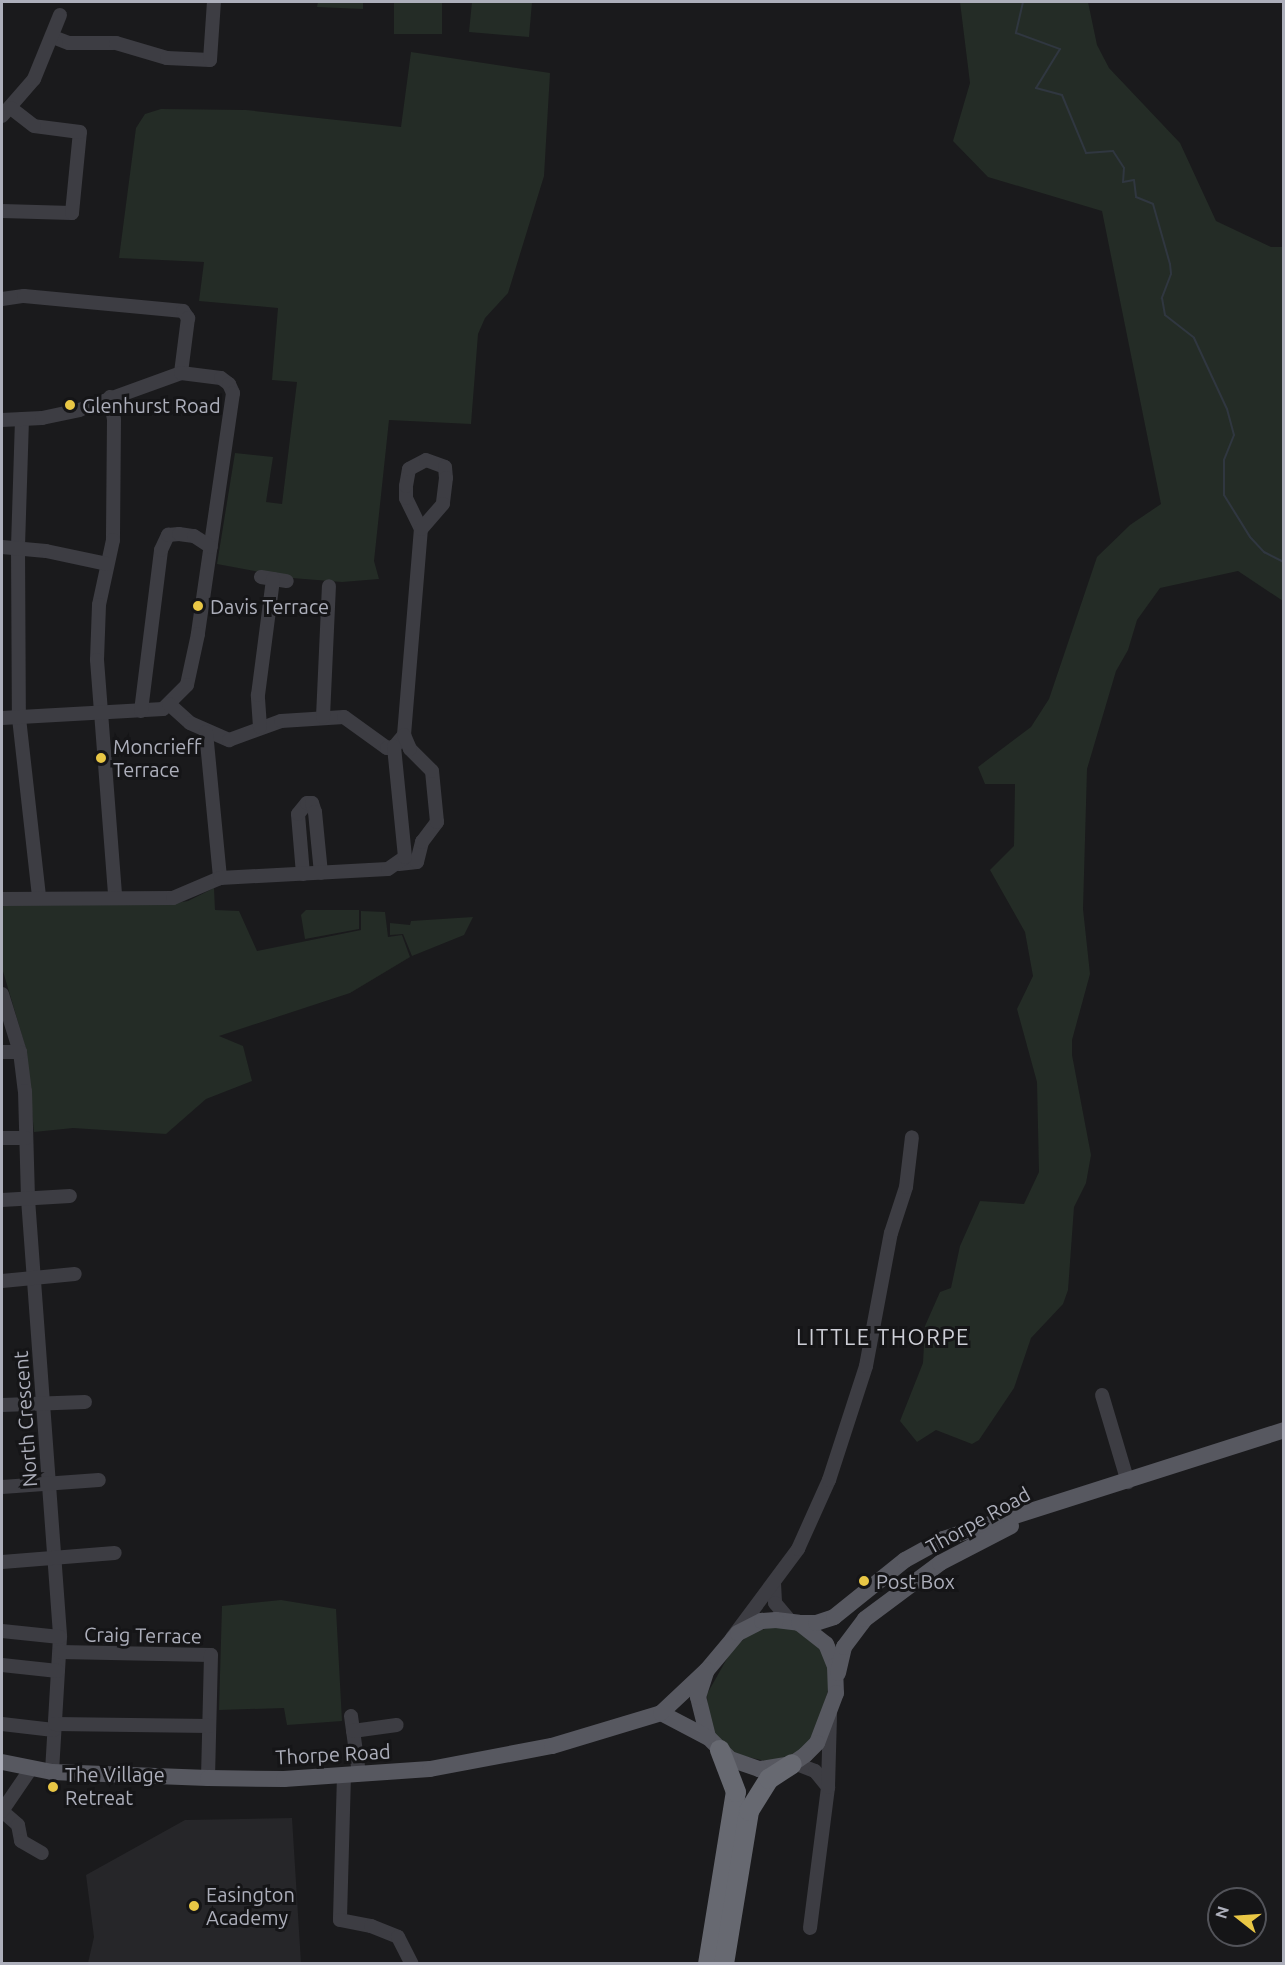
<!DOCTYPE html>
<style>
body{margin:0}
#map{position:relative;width:1285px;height:1965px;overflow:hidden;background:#1a1a1c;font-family:Ubuntu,sans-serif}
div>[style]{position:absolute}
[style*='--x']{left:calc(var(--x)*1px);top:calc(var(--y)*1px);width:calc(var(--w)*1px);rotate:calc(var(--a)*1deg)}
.built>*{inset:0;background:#262629}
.green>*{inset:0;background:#242c26;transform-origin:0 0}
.stream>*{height:2px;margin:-1px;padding:0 1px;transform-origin:1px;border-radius:1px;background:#303740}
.minor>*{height:14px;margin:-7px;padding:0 7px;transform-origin:7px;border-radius:7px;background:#3d3d43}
.major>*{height:16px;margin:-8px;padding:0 8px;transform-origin:8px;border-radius:8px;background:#575860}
.highway>*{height:20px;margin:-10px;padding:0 10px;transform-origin:10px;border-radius:10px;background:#676971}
.dots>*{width:16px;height:16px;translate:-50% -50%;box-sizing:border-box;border:3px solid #151517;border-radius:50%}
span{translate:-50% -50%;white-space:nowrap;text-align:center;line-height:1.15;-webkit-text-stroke:6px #151517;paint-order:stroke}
.poi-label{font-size:20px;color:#adafbb}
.left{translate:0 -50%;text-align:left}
.street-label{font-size:20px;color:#adafbb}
.quarter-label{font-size:22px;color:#cecfd7;letter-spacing:1.5px}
.frame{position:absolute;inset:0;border:3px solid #adafbb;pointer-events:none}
.north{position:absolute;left:1207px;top:1887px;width:60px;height:60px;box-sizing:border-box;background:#151517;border:2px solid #525359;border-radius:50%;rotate:287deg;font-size:16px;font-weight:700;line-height:24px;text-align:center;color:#adafbb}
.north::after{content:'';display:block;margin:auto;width:21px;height:27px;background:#e9c745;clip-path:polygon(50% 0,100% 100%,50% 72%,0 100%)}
</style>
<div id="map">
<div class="built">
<i style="clip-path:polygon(292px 1818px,301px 1963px,88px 1963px,94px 1937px,86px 1875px,185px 1820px)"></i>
</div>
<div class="green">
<i style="clip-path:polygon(318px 2px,363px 2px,363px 9px,317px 7px)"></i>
<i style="left:394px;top:2px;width:48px;height:32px"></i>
<i style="clip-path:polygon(472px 2px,532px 2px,529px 37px,469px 32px)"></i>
<i style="clip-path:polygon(960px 2px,1088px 2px,1097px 45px,1109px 68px,1180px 143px,1216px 221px,1271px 247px,1284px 247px,1283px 601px,1238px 571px,1160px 588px,1137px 620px,1128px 650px,1116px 671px,1087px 769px,1083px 909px,1090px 974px,1072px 1040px,1072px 1055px,1091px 1155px,1086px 1183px,1074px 1207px,1068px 1290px,1063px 1304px,1031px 1338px,1014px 1388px,979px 1440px,972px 1444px,936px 1430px,917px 1442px,900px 1421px,923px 1363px,925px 1326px,940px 1292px,951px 1288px,960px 1246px,980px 1201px,1024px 1204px,1039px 1172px,1037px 1082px,1017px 1009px,1033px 976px,1025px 932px,990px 870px,1014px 846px,1015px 784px,985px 784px,978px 767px,1031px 727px,1049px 699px,1097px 557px,1130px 525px,1161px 504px,1102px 211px,988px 177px,953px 141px,970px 83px)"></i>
<i style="clip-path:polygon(411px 52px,550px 73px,544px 176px,508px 293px,485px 318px,478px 334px,471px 424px,389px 420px,374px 561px,379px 579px,342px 582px,292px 578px,217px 564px,235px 453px,273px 457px,266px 502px,282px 504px,297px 382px,272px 380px,278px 308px,199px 301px,204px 262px,119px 258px,136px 128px,145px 114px,161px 109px,246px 110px,401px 127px)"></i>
<i style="clip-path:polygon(214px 888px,215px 910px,239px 911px,257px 951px,361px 930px,361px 911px,385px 912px,388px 937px,402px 935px,410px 957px,350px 993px,219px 1036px,243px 1046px,252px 1081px,206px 1099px,166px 1134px,73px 1128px,34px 1132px,26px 1049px,2px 968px,2px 907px,10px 902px,169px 904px,188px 901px)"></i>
<i style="clip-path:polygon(306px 910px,359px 910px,359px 929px,305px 939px,301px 915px)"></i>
<i style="clip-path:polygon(473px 917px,464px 935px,412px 956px,403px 934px,390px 935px,390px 923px,410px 925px,411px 921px)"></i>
<i style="clip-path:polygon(281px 1600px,336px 1609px,342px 1721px,287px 1725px,284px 1708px,219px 1710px,222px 1606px)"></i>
<i style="clip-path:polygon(772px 1627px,796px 1629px,817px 1642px,828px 1664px,830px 1684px,815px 1734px,797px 1753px,769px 1762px,735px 1754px,718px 1740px,708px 1720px,707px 1694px,733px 1648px,753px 1632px)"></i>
</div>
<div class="stream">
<i style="--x:1023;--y:2;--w:32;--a:103"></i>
<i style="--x:1016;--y:33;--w:47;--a:20"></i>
<i style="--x:1060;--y:49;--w:46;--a:121.6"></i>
<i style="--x:1036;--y:88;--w:27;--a:15"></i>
<i style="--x:1062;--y:95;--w:63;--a:67.5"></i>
<i style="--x:1086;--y:153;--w:27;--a:-4"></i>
<i style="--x:1113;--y:151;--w:20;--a:57"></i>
<i style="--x:1124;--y:168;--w:14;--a:94"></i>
<i style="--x:1123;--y:182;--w:11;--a:-10"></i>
<i style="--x:1134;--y:180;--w:17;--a:83"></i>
<i style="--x:1136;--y:197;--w:18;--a:22"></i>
<i style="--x:1153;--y:204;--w:62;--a:74.2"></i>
<i style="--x:1170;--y:264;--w:10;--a:84"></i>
<i style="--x:1171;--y:274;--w:26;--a:111"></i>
<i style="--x:1162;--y:298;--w:17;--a:80"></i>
<i style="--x:1165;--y:315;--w:37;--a:38"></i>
<i style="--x:1194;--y:338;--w:78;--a:65.1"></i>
<i style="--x:1227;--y:409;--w:27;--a:75"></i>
<i style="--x:1234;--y:435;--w:27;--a:112"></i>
<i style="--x:1224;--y:460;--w:35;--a:90"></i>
<i style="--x:1224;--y:495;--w:49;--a:58.2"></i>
<i style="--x:1250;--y:537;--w:21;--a:47"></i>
<i style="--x:1264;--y:552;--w:22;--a:27"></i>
</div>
<div class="minor">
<i style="--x:53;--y:37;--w:17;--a:21"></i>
<i style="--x:69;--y:43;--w:47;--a:0"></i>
<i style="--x:116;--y:43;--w:53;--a:16.4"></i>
<i style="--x:167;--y:58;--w:43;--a:2.7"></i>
<i style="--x:210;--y:60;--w:58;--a:-86.1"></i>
<i style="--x:2;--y:116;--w:49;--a:-49.1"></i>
<i style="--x:34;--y:79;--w:69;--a:-67.9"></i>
<i style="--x:2;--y:211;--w:70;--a:1.6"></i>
<i style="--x:72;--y:213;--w:81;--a:-84.4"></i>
<i style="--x:80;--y:132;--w:46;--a:-172.6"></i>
<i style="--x:34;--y:126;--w:29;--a:-142"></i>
<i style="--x:2;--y:299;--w:22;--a:-8"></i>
<i style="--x:24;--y:296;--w:160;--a:5.4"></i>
<i style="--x:183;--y:311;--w:9;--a:54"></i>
<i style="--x:188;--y:318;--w:55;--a:97.3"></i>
<i style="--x:110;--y:397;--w:23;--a:80"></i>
<i style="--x:114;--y:420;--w:120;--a:90.5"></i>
<i style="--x:113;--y:540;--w:66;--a:102.2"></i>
<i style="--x:99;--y:605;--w:55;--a:92.1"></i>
<i style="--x:97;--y:660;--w:237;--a:85.6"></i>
<i style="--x:22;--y:419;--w:128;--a:91.8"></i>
<i style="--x:18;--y:547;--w:171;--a:89.7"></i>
<i style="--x:19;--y:718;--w:179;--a:83.6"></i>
<i style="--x:2;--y:420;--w:40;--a:-2.9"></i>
<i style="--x:42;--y:418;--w:38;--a:-12"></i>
<i style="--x:79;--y:410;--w:109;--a:-19.9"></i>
<i style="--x:181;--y:373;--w:40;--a:7.1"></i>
<i style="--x:221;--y:378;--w:10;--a:37"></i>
<i style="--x:229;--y:384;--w:10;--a:66"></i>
<i style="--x:233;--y:393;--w:244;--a:98.3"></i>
<i style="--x:198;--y:634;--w:52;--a:102.2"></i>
<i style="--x:187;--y:685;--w:34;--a:135"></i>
<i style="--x:163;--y:709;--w:161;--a:176.8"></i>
<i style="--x:2;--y:547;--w:44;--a:5.2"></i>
<i style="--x:46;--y:551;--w:62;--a:12"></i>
<i style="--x:261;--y:577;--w:26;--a:9"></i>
<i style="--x:169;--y:704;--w:28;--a:42"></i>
<i style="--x:190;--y:723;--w:43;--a:23.6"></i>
<i style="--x:229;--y:740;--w:55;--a:-20.1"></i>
<i style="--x:281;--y:721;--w:63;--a:-3.6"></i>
<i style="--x:344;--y:717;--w:53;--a:35.8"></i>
<i style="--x:387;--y:748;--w:7;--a:-8"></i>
<i style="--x:394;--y:747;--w:16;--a:-50"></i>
<i style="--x:404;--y:735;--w:207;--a:-85.3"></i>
<i style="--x:421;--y:529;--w:34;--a:-116"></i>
<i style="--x:406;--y:498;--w:12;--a:-90"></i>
<i style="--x:406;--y:486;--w:17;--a:-80"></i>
<i style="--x:409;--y:469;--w:19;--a:-28"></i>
<i style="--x:426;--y:460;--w:20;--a:20"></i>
<i style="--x:445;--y:467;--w:11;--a:85"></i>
<i style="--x:446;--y:478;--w:26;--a:97"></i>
<i style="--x:443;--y:504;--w:33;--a:131"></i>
<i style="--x:141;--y:711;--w:162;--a:-82.9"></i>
<i style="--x:161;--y:550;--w:17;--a:-65"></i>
<i style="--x:168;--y:535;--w:11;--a:-5"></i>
<i style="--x:179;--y:534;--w:15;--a:8"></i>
<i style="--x:194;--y:536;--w:20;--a:33"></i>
<i style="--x:323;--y:717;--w:131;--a:-87.4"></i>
<i style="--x:260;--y:727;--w:32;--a:-94"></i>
<i style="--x:258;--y:695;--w:117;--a:-82.6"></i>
<i style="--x:206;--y:732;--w:147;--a:84.5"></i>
<i style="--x:399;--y:864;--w:18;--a:-6"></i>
<i style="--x:417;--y:862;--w:21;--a:-76"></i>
<i style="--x:422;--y:842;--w:25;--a:-53"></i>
<i style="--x:437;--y:822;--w:51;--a:-95.6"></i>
<i style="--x:432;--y:771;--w:31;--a:-135"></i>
<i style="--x:410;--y:749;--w:15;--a:-113"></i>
<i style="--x:303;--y:874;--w:60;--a:-94.8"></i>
<i style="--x:298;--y:814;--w:14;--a:-51"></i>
<i style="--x:307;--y:803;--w:5;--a:0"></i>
<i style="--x:312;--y:803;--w:9;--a:72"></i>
<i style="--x:315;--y:812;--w:61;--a:84.4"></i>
<i style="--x:2;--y:899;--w:171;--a:-0.3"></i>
<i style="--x:173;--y:898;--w:51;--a:-23.1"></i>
<i style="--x:220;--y:878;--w:168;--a:-3.1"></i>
<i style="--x:388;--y:869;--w:21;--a:-35"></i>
<i style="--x:405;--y:857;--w:111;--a:-95.7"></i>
<i style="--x:2;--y:994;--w:61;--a:72.8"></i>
<i style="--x:20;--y:1052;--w:39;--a:83"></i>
<i style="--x:25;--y:1091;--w:108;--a:88.4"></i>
<i style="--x:28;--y:1199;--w:439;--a:85.8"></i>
<i style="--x:60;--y:1637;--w:135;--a:93.4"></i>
<i style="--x:2;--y:1052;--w:18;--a:0"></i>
<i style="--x:2;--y:1138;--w:24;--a:0"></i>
<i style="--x:2;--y:1200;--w:68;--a:-3.4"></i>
<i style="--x:2;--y:1281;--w:73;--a:-5.5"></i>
<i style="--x:1102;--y:1395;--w:91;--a:73.4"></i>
<i style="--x:2;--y:1405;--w:83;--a:-2.1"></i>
<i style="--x:2;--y:1487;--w:97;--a:-4.1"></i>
<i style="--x:2;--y:1562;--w:113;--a:-4.6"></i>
<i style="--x:774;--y:1583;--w:20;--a:87"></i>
<i style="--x:775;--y:1603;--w:23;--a:50"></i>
<i style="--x:2;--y:1631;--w:58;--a:5.9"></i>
<i style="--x:732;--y:1638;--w:111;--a:-53.4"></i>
<i style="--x:798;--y:1549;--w:76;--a:-65.8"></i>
<i style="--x:829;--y:1480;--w:120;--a:-72"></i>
<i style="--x:866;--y:1366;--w:135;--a:-79.4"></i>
<i style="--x:891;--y:1233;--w:48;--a:-71.9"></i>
<i style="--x:906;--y:1187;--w:50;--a:-83.2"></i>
<i style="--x:60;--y:1652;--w:151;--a:1.1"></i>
<i style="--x:211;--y:1655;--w:123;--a:91.4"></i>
<i style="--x:2;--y:1665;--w:56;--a:6.1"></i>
<i style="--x:351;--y:1716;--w:59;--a:82.1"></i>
<i style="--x:2;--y:1724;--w:52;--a:6.6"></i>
<i style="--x:55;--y:1724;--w:154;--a:0.7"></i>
<i style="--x:353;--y:1731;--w:44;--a:-7.8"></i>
<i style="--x:794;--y:1763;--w:22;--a:21"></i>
<i style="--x:815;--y:1771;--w:21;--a:51"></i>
<i style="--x:344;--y:1775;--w:145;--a:91.6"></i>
<i style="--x:340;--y:1920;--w:32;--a:11"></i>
<i style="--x:371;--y:1926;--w:29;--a:22"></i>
<i style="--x:398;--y:1937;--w:30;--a:63"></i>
<i style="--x:2;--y:1811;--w:21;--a:41"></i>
<i style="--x:18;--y:1825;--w:16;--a:79"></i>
<i style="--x:21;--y:1841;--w:24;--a:30"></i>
<i style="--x:2;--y:1811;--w:50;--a:-55.7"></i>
<i style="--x:810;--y:1928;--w:142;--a:-82.7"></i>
<i style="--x:828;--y:1787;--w:73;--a:-88.4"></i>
</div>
<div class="major">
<i style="--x:776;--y:1620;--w:23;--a:7"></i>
<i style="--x:799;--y:1623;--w:34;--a:38"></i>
<i style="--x:826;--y:1644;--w:24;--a:68"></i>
<i style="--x:835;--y:1666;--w:27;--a:88"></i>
<i style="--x:836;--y:1693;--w:53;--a:110.8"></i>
<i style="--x:817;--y:1743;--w:17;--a:135"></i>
<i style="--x:805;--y:1755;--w:16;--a:145"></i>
<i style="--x:792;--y:1764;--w:33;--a:171"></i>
<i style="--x:759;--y:1769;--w:31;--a:-161"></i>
<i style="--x:730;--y:1759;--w:31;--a:-135"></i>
<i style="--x:708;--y:1737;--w:41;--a:-104"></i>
<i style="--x:698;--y:1697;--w:28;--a:-72"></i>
<i style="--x:707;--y:1670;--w:48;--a:-50"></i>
<i style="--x:738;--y:1633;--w:27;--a:-27"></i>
<i style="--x:762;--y:1621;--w:14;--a:-4"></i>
<i style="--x:799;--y:1623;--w:17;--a:0"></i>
<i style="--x:816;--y:1623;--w:19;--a:-18"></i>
<i style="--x:834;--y:1617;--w:91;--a:-38.8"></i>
<i style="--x:905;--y:1560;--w:43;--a:-28.9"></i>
<i style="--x:943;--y:1539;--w:358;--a:-17.7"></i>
<i style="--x:838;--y:1673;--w:27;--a:-77"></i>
<i style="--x:844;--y:1647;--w:35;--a:-53"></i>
<i style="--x:865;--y:1619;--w:94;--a:-36.7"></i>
<i style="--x:940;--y:1563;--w:80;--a:-27.5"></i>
<i style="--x:661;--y:1713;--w:52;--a:27.6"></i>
<i style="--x:2;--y:1762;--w:51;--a:11.3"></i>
<i style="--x:52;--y:1772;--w:156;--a:2.2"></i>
<i style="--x:208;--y:1778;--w:76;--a:0.8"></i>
<i style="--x:284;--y:1779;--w:146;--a:-3.9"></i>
<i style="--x:430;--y:1769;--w:124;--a:-10.7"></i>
<i style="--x:552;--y:1746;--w:114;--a:-16.8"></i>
<i style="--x:661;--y:1713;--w:63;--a:-43.1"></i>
</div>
<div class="highway">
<i style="--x:708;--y:1964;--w:174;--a:-80.8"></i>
<i style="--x:736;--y:1792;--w:45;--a:-110.9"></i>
<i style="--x:724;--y:1964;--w:155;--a:-80.7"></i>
<i style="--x:749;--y:1811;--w:38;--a:-58"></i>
<i style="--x:769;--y:1779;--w:27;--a:-33"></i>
</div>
<div class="dots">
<i style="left:70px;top:405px;background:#e9c745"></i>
<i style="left:198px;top:606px;background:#e9c745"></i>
<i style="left:101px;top:758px;background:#e9c745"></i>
<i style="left:864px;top:1581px;background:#e9c745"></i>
<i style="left:53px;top:1787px;background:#e9c745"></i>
<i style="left:194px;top:1906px;background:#e9c745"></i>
</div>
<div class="poi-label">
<span class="left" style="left:82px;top:405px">Glenhurst Road</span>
<span class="left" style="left:210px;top:606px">Davis Terrace</span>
<span class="left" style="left:113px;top:758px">Moncrieff<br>Terrace</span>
<span class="left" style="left:876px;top:1581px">Post Box</span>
<span class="left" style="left:65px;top:1786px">The Village<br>Retreat</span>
<span class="left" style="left:206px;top:1906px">Easington<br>Academy</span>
</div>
<div class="street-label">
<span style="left:25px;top:1419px;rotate:-94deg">North Crescent</span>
<span style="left:978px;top:1520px;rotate:-29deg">Thorpe Road</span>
<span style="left:143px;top:1635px;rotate:1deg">Craig Terrace</span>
<span style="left:333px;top:1754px;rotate:-3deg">Thorpe Road</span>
</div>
<div class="quarter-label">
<span style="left:883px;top:1337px">LITTLE THORPE</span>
</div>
<div class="frame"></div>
<div class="north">N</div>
</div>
